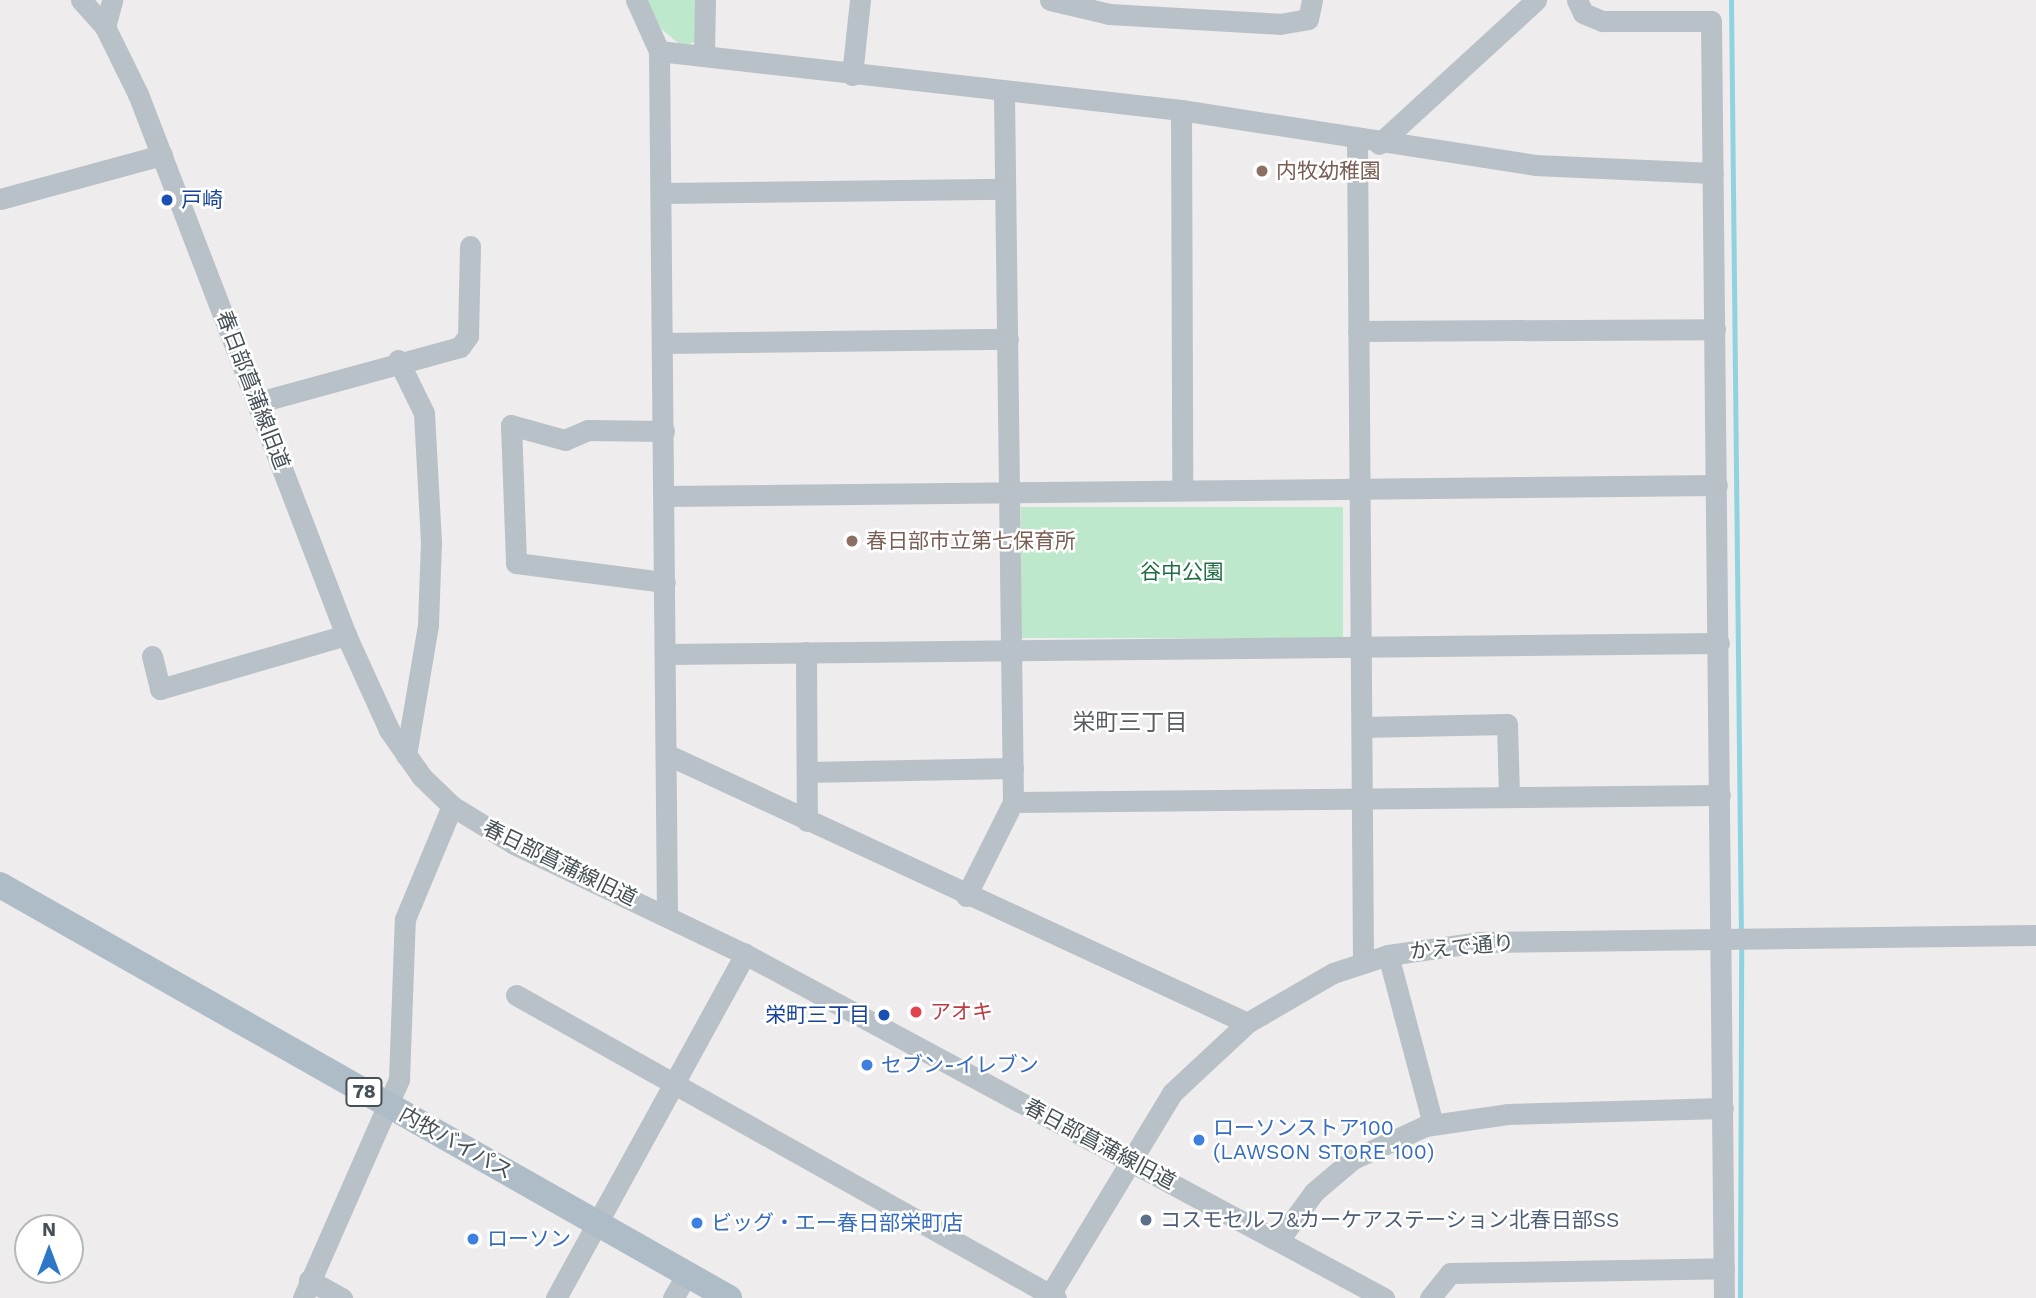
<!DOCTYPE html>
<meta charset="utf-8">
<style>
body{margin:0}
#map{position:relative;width:2036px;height:1298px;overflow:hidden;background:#eeecec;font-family:"Work Sans","Noto Sans JP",sans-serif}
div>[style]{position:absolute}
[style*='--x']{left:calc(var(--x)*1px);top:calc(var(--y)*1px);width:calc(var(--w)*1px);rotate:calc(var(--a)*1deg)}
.green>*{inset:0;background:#bee8cc;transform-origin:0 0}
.stream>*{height:5px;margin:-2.5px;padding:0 2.5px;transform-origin:2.5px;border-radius:2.5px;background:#8fd3e1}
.minor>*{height:21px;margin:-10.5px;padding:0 10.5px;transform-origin:10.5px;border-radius:10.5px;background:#b8c1c7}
.major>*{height:26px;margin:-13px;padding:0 13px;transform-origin:13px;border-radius:13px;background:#aebcc8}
.dots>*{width:19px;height:19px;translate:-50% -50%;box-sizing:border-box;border:4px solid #fff;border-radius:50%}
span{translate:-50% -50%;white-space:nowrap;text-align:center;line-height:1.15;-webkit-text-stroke:5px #fff;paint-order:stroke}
.shield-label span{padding:2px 5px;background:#fff;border:2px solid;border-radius:5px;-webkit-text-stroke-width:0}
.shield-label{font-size:19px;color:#465057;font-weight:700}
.education-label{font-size:21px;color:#785e54}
.left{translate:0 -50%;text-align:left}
.transit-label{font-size:21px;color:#164399}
.right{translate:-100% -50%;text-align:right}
.street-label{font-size:21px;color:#465057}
.park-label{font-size:21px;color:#206f44}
.health-label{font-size:21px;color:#be3a42}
.shop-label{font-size:21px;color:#366cbe}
.service-label{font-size:21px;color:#4e5e75}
.neighbourhood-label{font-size:23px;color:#595c60}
.north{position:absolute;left:14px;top:1214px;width:70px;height:70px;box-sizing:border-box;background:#fff;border:2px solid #b5b9bc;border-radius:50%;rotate:0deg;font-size:19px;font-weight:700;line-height:28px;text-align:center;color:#465057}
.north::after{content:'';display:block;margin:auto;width:24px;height:32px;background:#2c77c8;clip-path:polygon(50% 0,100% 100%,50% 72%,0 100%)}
</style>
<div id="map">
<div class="green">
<i style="clip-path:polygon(644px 0,696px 0,696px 41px,683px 47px,653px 22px)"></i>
<i style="left:1343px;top:507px;width:131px;height:322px;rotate:90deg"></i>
</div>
<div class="stream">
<i style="--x:1731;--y:0;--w:935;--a:89.39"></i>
<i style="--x:1740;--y:1298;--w:353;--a:-89.8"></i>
</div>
<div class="minor">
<i style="--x:81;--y:0;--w:36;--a:48"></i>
<i style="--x:105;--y:27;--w:75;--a:63.8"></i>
<i style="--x:138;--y:94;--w:580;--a:68.97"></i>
<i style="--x:346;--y:635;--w:104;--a:65.6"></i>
<i style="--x:389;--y:730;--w:57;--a:54.9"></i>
<i style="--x:422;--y:777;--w:42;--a:44"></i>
<i style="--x:452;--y:806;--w:73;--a:31.5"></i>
<i style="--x:514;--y:844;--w:256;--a:25.5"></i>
<i style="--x:745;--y:954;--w:726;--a:28.3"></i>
<i style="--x:636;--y:0;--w:56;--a:65.7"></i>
<i style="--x:659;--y:51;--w:864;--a:89.47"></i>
<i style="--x:1050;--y:0;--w:61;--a:13.3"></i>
<i style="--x:1109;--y:14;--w:171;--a:3.3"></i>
<i style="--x:1280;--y:24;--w:28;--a:-10"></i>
<i style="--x:1308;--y:19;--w:19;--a:-78"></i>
<i style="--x:1577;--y:0;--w:14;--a:65"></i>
<i style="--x:1583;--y:13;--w:21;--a:23"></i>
<i style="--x:1602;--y:21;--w:109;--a:0"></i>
<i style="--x:1711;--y:21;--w:1277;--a:89.42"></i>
<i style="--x:105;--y:27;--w:28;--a:-75"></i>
<i style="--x:659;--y:51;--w:525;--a:6.45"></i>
<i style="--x:1181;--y:110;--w:358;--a:8.8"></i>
<i style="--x:1535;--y:165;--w:178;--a:2.6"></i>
<i style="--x:704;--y:55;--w:55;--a:-89"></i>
<i style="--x:852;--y:75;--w:75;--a:-83.9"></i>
<i style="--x:1181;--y:110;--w:380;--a:89.8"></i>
<i style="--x:1357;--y:139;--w:823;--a:89.58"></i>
<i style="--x:1379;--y:144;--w:213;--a:-42.5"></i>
<i style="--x:663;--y:193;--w:342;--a:-0.7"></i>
<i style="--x:0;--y:199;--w:168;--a:-15.2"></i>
<i style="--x:1358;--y:331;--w:357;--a:-0.3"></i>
<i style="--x:664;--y:343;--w:344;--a:-0.7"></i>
<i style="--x:398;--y:360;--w:59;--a:63.9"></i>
<i style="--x:424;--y:413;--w:129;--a:86.9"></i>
<i style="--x:431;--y:542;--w:83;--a:92.1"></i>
<i style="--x:428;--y:625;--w:132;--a:99.6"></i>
<i style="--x:259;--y:402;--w:208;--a:-15.3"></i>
<i style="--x:460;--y:347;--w:14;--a:-54"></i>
<i style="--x:468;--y:336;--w:90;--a:-88.7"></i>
<i style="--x:664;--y:431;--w:76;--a:-179.2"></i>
<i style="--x:588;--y:430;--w:25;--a:157"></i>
<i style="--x:565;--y:440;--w:56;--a:-164.5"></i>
<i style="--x:511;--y:425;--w:138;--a:87.9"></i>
<i style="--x:516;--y:563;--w:150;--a:7.3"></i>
<i style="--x:665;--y:496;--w:1052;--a:-0.6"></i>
<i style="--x:806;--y:652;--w:169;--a:89.7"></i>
<i style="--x:665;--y:654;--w:1054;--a:-0.6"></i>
<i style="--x:152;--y:656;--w:34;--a:76"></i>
<i style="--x:160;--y:689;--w:194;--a:-16.2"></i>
<i style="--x:1362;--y:727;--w:145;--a:-1.2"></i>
<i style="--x:1507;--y:724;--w:71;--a:88.4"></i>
<i style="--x:666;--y:754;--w:640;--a:24.84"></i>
<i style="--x:807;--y:772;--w:206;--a:-1.1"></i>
<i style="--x:1013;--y:802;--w:707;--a:-0.57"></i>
<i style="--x:966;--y:896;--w:105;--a:-63.4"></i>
<i style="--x:1013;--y:802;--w:710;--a:-90.73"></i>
<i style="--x:1388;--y:955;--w:175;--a:75.1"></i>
<i style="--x:516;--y:995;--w:619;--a:29.3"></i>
<i style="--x:1279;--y:1240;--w:59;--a:-53.9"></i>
<i style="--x:1314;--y:1192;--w:51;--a:-40.2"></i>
<i style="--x:1353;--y:1159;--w:79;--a:-24.6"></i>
<i style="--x:1425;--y:1126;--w:83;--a:-8.3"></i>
<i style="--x:1507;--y:1114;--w:216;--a:-1.6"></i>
<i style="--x:309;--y:1280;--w:38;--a:29"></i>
<i style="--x:303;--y:1298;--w:239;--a:-66.3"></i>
<i style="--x:399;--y:1079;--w:160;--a:-87.9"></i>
<i style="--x:405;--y:919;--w:122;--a:-67.4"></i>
<i style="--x:556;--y:1298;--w:393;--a:-61.2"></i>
<i style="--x:673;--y:1298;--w:28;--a:-60"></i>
<i style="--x:1048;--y:1298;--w:240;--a:-58.8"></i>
<i style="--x:1172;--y:1093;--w:103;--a:-43"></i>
<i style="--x:1247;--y:1023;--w:99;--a:-30.2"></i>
<i style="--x:1333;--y:973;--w:58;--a:-18.1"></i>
<i style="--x:1388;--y:955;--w:92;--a:-8.1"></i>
<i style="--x:1479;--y:942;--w:557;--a:-0.72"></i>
<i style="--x:1430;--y:1298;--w:32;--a:-51"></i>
<i style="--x:1450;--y:1273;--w:274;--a:-1"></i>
</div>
<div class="major">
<i style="--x:0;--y:885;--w:838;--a:29.53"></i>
</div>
<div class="dots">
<i style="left:1262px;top:171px;background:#8d6e63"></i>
<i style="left:167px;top:200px;background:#1a4fb4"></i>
<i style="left:852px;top:541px;background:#8d6e63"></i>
<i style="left:916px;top:1012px;background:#e0444e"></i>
<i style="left:884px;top:1015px;background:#1a4fb4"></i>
<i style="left:867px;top:1065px;background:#3f7fe0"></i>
<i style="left:1199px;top:1140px;background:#3f7fe0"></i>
<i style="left:1146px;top:1220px;background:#5c6f8a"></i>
<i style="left:697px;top:1223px;background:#3f7fe0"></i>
<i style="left:473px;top:1239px;background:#3f7fe0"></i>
</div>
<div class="shield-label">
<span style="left:364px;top:1092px">78</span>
</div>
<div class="education-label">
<span class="left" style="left:1276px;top:171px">内牧幼稚園</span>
<span class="left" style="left:866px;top:541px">春日部市立第七保育所</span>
</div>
<div class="transit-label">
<span class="left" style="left:181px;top:200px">戸崎</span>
<span class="right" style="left:870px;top:1015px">栄町三丁目</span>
</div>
<div class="street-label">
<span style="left:253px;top:390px;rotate:69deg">春日部菖蒲線旧道</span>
<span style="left:560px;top:863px;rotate:26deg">春日部菖蒲線旧道</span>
<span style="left:1462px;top:947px;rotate:-5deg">かえで通り</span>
<span style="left:456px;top:1143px;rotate:29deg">内牧バイパス</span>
<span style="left:1100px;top:1144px;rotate:28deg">春日部菖蒲線旧道</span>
</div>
<div class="park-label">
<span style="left:1182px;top:572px">谷中公園</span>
</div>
<div class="health-label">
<span class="left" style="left:930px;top:1012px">アオキ</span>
</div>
<div class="shop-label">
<span class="left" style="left:881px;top:1065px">セブン-イレブン</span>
<span class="left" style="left:1213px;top:1140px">ローソンストア100<br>(LAWSON STORE 100)</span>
<span class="left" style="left:711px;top:1223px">ビッグ・エー春日部栄町店</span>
<span class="left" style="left:487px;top:1239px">ローソン</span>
</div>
<div class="service-label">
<span class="left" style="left:1160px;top:1220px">コスモセルフ&amp;カーケアステーション北春日部SS</span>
</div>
<div class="neighbourhood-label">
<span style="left:1130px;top:723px">栄町三丁目</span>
</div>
<div class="north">N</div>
</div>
